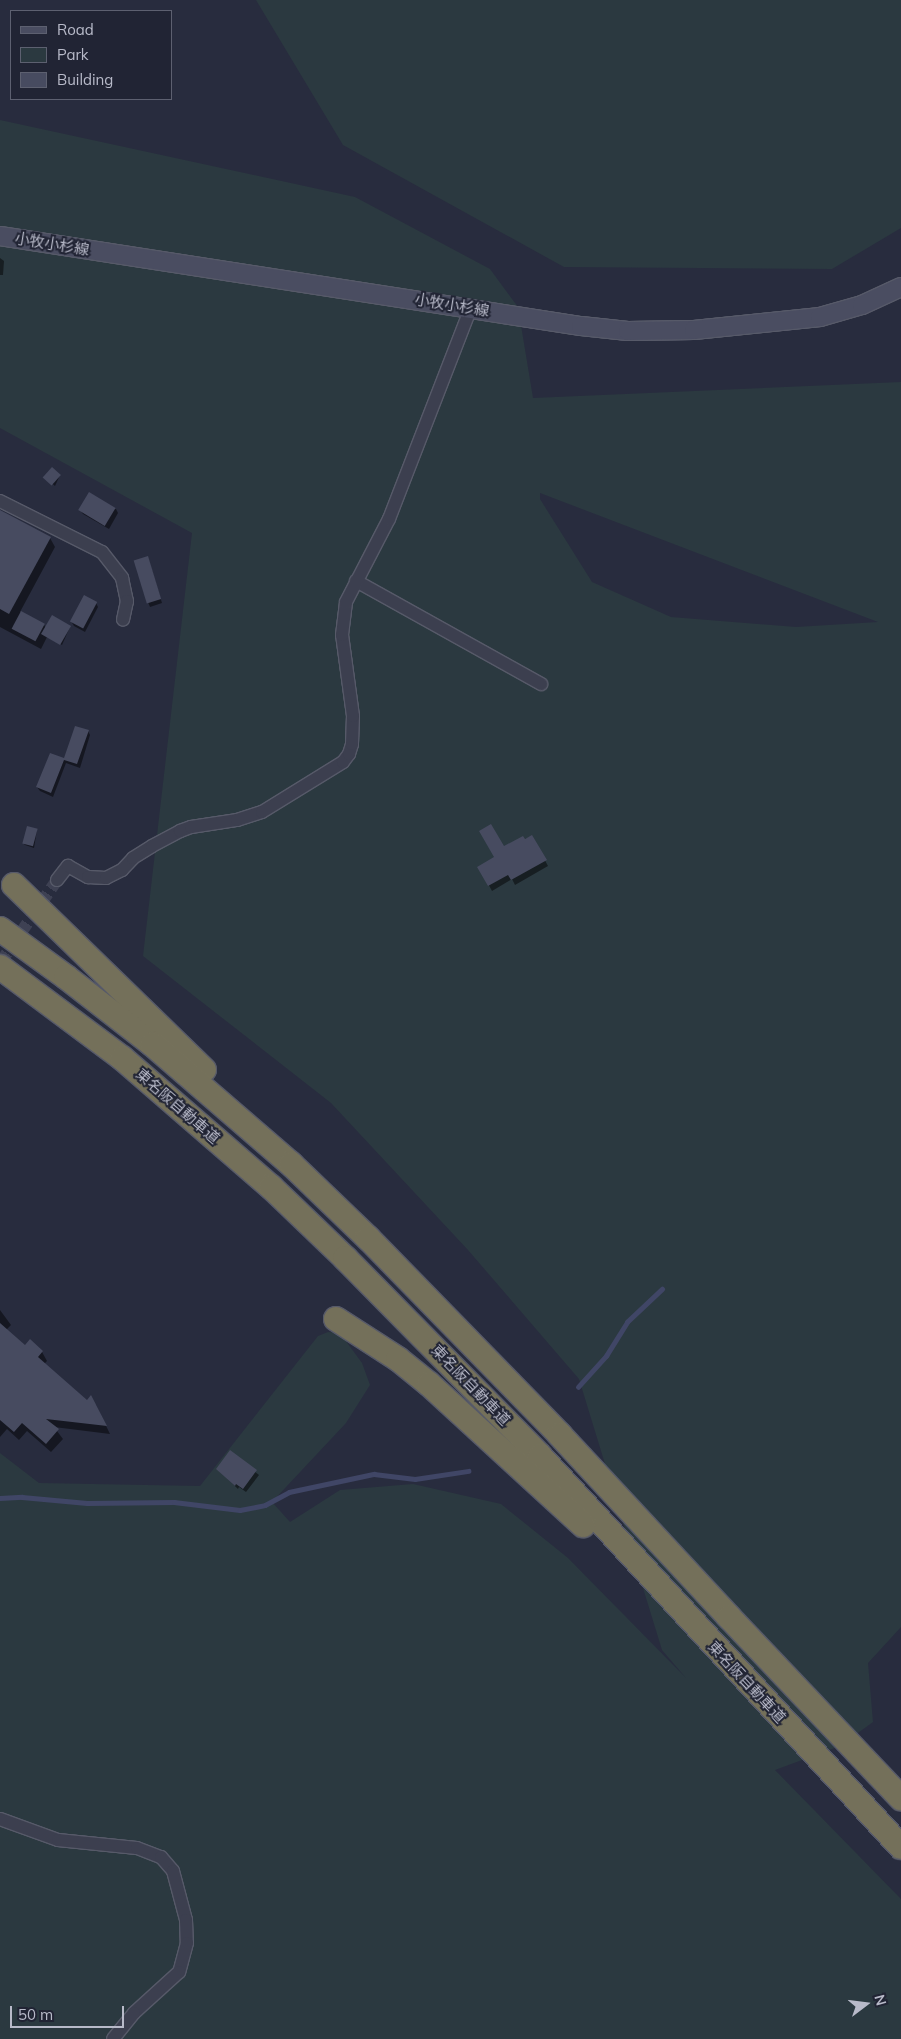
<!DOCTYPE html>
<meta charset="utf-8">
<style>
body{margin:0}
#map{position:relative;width:901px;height:2039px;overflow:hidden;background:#282c3e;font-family:Mulish,"Noto Sans JP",sans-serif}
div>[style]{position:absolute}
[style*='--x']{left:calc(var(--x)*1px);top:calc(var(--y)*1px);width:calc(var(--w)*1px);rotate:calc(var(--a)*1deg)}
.green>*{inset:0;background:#2b3940}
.shadow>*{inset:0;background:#0007}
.stream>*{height:4.5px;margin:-2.25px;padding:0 2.25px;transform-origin:2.25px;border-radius:2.25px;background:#404666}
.building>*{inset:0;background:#474b60;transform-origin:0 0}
.minor-tunnel>*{height:12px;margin-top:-6px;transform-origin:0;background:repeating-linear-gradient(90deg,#3e4153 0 12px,transparent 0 18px)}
.roads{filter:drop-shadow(1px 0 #575a69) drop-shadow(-1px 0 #575a69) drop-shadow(0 1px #575a69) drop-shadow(0 -1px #575a69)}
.minor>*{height:12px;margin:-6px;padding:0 6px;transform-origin:6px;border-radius:6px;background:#3c3f4f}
.secondary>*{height:18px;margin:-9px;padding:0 9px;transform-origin:9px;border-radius:9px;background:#4a4d61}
.motorway>*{height:24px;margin:-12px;padding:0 12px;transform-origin:12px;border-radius:12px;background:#74705a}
span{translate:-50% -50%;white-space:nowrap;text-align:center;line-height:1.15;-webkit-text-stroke:4px #212434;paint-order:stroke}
.street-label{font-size:15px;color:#b8bac9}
.legend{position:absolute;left:10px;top:10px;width:162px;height:90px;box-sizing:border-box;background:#212434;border:1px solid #5d6070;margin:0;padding:6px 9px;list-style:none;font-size:15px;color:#b8bac9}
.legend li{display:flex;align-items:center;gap:10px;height:25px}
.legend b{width:25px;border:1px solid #5d6070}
.north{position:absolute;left:841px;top:1979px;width:50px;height:50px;-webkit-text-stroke:4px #212434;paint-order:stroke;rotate:75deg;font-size:14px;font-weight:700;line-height:20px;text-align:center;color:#b8bac9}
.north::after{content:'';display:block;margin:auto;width:18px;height:22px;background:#b8bac9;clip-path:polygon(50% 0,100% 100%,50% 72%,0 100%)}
.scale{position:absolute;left:10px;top:2006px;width:114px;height:22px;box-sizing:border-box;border:2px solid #b8bac9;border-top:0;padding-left:6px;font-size:15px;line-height:18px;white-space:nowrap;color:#b8bac9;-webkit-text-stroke:4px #212434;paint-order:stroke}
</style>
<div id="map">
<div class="green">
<i style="clip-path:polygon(256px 0,901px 0,901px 228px,832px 269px,564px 267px,343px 145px)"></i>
<i style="clip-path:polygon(evenodd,0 120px,355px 197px,490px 269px,518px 307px,533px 398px,901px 382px,901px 1627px,868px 1663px,873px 1722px,840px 1746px,775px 1770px,901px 1899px,901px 2039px,0 2039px,0 1453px,39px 1483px,200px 1486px,318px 1336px,328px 1332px,340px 1333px,362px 1363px,370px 1385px,346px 1423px,272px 1502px,290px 1522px,340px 1490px,413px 1484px,501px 1504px,568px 1558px,686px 1678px,662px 1650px,579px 1379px,468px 1250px,331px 1103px,143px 956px,192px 533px,0 428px,0 120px,540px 493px,878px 622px,796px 627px,671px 617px,592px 582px,540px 499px,540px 493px)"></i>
</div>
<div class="shadow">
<i style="clip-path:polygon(0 258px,4px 261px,3px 275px,0 275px)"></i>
<i style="clip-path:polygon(60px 475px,55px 486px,46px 478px)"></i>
<i style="clip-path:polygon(116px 509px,118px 513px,109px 529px,83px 514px,80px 510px)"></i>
<i style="clip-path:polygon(0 512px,50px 538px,55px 547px,20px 612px,44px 625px,46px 628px,70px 627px,62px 645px,47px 637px,41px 649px,0 627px)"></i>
<i style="clip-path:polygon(148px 558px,162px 603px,150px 607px,148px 602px)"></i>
<i style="clip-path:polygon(96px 603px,98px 607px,85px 632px,74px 626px,71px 621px)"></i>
<i style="clip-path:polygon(88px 731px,90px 735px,80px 768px,66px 763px,53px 797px,40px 791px,37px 787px,50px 754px,65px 760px)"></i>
<i style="clip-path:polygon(37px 830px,34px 848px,25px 845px,24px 844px)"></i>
<i style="clip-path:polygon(532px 836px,548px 866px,515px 885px,512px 879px,492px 891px,479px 867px,496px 858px,504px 848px)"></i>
<i style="clip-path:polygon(0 1310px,11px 1325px,6px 1330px,25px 1347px,42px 1352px,47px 1361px,44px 1364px,87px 1402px,96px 1405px,110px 1434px,54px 1427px,63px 1439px,51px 1452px,27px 1431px,19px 1440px,7px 1429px,0 1437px)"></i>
<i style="clip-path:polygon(231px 1452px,259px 1475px,246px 1492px,239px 1487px,238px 1489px,217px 1469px)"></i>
</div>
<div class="stream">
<i style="--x:578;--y:1387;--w:42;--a:-47.9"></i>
<i style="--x:606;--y:1356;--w:40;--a:-58"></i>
<i style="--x:627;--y:1322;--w:48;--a:-43.3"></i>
<i style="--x:0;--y:1498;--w:22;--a:-3"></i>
<i style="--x:22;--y:1497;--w:65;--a:5.3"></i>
<i style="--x:87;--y:1503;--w:87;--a:-0.7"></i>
<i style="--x:174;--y:1502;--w:66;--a:6.9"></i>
<i style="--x:240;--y:1510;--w:25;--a:-11"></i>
<i style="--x:265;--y:1505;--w:27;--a:-28"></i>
<i style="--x:289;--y:1492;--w:87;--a:-12"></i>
<i style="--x:374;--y:1474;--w:41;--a:7"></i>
<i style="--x:415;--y:1479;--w:54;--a:-8.6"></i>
</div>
<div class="building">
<i style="left:52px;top:467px;width:12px;height:14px;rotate:42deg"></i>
<i style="left:89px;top:492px;width:31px;height:21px;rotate:31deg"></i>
<i style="clip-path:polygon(0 510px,51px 537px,9px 614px,0 609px)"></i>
<i style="left:148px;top:556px;width:45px;height:15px;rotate:73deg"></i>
<i style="left:84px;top:595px;width:15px;height:30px;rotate:28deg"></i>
<i style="left:21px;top:611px;width:27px;height:20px;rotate:28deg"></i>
<i style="left:52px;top:615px;width:22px;height:22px;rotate:30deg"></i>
<i style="clip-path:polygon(75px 726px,89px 730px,77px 764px,64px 760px,51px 793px,36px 787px,50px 753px,64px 758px)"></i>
<i style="clip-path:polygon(491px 824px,504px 846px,523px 836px,525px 839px,532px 835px,547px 860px,511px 880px,508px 875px,488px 886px,477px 867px,494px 857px,479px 831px)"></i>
<i style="left:27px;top:826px;width:11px;height:18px;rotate:15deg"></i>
<i style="clip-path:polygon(0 1323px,25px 1345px,30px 1339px,43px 1351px,38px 1357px,87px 1400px,91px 1395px,107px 1426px,46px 1419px,59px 1429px,46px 1444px,22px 1423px,14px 1432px,0 1420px)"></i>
<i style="clip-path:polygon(230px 1450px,257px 1470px,243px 1489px,236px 1484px,235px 1486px,216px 1469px)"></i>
</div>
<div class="minor-tunnel">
<i style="--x:0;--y:963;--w:101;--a:-55.5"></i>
</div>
<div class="roads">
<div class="minor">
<i style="--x:0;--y:501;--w:114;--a:26.6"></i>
<i style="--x:102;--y:552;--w:33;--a:52"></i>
<i style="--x:122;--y:578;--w:24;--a:78"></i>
<i style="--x:127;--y:601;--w:19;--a:102"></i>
<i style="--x:356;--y:581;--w:212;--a:29.1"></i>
<i style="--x:57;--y:880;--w:18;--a:-52"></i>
<i style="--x:68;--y:866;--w:23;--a:29"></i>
<i style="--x:88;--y:877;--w:18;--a:3"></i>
<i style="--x:106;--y:878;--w:18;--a:-27"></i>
<i style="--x:122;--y:870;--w:16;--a:-47"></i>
<i style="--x:133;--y:858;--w:22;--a:-32"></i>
<i style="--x:152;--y:846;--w:32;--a:-28"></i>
<i style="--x:180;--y:831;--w:12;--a:-20"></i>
<i style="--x:191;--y:827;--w:47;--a:-8.7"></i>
<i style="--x:237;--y:820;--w:26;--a:-18"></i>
<i style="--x:262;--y:812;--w:95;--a:-31.7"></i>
<i style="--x:343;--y:762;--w:10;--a:-53"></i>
<i style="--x:349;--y:754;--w:10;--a:-73"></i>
<i style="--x:352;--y:744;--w:28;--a:-88"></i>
<i style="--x:353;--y:716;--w:82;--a:-97.7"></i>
<i style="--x:342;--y:635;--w:33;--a:-83"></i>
<i style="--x:346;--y:602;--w:93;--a:-62.6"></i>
<i style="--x:389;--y:519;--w:226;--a:-68.8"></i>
<i style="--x:0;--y:1819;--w:62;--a:19.9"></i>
<i style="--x:58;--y:1840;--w:79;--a:5.8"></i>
<i style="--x:137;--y:1848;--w:26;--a:21"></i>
<i style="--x:161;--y:1857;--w:18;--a:49"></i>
<i style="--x:173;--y:1871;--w:51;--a:75.1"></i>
<i style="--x:186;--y:1920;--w:23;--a:88"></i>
<i style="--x:187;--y:1943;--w:30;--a:105"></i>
<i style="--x:179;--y:1972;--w:61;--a:137.7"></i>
<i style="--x:134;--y:2013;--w:33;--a:129"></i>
</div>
<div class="secondary">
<i style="--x:0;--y:236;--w:588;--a:8.81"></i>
<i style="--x:581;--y:326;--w:47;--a:6.1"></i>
<i style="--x:628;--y:331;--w:66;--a:-0.9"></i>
<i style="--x:694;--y:330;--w:127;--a:-5.9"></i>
<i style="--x:820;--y:317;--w:44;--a:-15.9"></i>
<i style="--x:862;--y:305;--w:43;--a:-24.8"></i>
</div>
<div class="motorway">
<i style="--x:14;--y:885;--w:265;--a:44.2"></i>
<i style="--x:0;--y:929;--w:82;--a:36"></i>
<i style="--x:66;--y:977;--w:109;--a:37.9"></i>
<i style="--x:152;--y:1044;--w:184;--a:40.8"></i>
<i style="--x:291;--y:1164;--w:107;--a:43.9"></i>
<i style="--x:368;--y:1238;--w:275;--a:45.7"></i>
<i style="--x:560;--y:1435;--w:248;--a:47.1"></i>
<i style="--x:729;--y:1617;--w:250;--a:46.5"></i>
<i style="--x:0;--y:967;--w:152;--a:36.7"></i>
<i style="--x:122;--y:1058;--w:197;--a:40.9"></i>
<i style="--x:271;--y:1187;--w:103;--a:43.8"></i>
<i style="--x:345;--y:1258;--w:278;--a:45.4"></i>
<i style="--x:540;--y:1456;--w:532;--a:47.28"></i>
<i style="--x:336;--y:1319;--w:74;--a:32.8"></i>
<i style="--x:398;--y:1359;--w:40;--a:39"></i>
<i style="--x:429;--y:1384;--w:209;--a:42.5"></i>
</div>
</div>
<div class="street-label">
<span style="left:52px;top:244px;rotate:9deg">小牧小杉線</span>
<span style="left:452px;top:305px;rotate:9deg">小牧小杉線</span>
<span style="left:178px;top:1106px;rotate:41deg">東名阪自動車道</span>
<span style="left:471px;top:1385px;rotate:46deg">東名阪自動車道</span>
<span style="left:747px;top:1682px;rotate:47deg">東名阪自動車道</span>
</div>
<ul class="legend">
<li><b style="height:6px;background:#4a4d61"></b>Road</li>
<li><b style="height:14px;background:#2b3940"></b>Park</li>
<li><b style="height:14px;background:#474b60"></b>Building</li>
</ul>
<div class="north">N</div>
<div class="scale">50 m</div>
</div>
